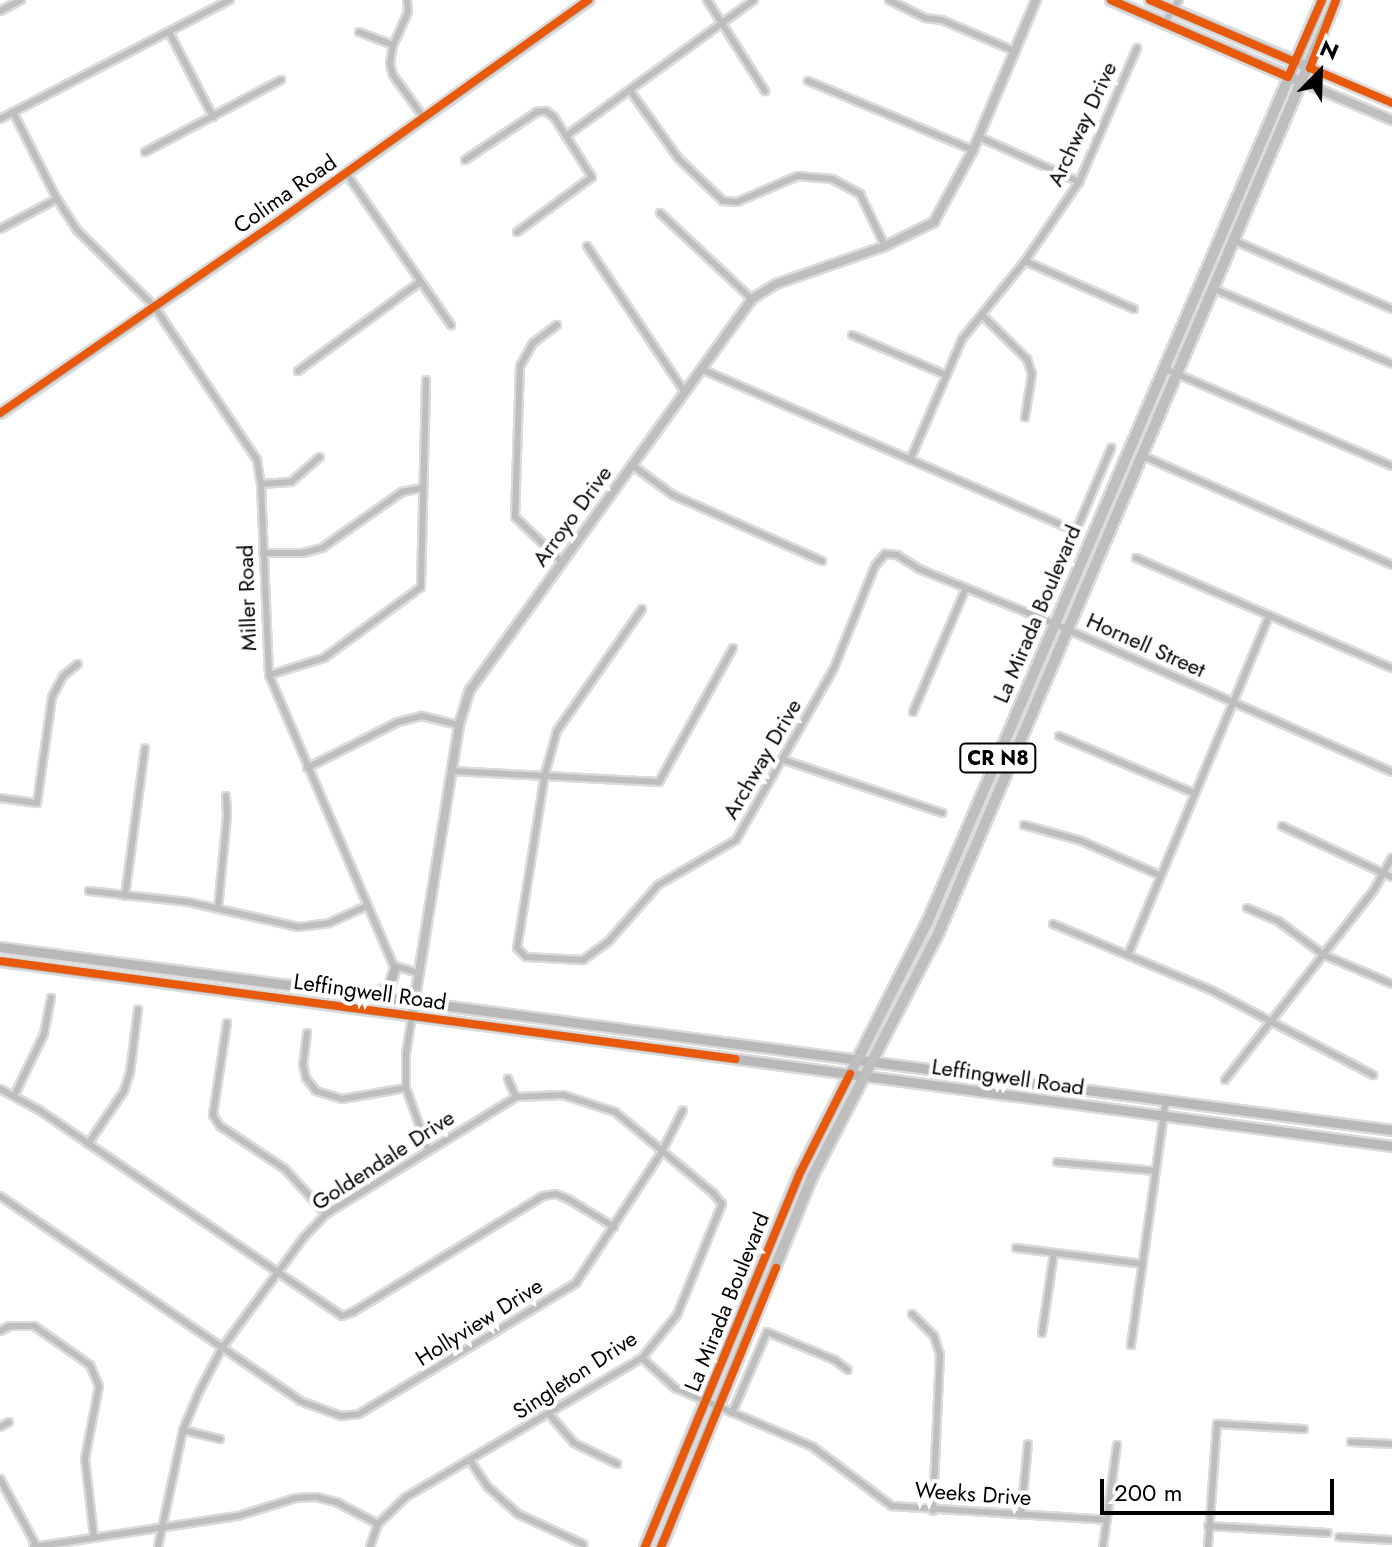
<!DOCTYPE html>
<style>
body{margin:0}
#map{position:relative;width:1392px;height:1547px;overflow:hidden;background:#fff;font-family:Jost,sans-serif}
div>[style]{position:absolute}
[style*='--x']{left:calc(var(--x)*1px);top:calc(var(--y)*1px);width:calc(var(--w)*1px);rotate:calc(var(--a)*1deg)}
.roads{filter:drop-shadow(2px 0 #dbdbdb) drop-shadow(-2px 0 #dbdbdb) drop-shadow(0 2px #dbdbdb) drop-shadow(0 -2px #dbdbdb)}
.minor>*{height:6px;margin:-3px;padding:0 3px;transform-origin:3px;border-radius:3px;background:#bebebe}
.tertiary>*{height:8px;margin:-4px;padding:0 4px;transform-origin:4px;border-radius:4px;background:#bebebe}
.secondary>*{height:9px;margin:-4.5px;padding:0 4.5px;transform-origin:4.5px;border-radius:4.5px;background:#b8b8b8}
.primary>*{height:10px;margin:-5px;padding:0 5px;transform-origin:5px;border-radius:5px;background:#bebebe}
.cycleway>*{height:8px;margin:-4px;padding:0 4px;transform-origin:4px;border-radius:4px;background:#e8590c}
span{translate:-50% -50%;white-space:nowrap;text-align:center;line-height:1.15;-webkit-text-stroke:8px #fff;paint-order:stroke}
.shield-label span{padding:2px 6px;background:#fff;border:2px solid;border-radius:6px;-webkit-text-stroke-width:0}
.shield-label{font-size:20px;color:#000;font-weight:700}
.street-label{font-size:22px;color:#000}
.north{position:absolute;left:1280px;top:32px;width:80px;height:80px;-webkit-text-stroke:6px #fff;paint-order:stroke;rotate:23deg;font-size:22px;font-weight:700;line-height:32px;text-align:center;color:#000}
.north::after{content:'';display:block;margin:auto;width:28px;height:36px;background:#000;clip-path:polygon(50% 0,100% 100%,50% 72%,0 100%)}
.scale{position:absolute;left:1100px;top:1479px;width:234px;height:36px;box-sizing:border-box;border:4px solid #000;border-top:0;padding-left:10px;font-size:24px;line-height:28px;white-space:nowrap;color:#000;-webkit-text-stroke:6px #fff;paint-order:stroke}
</style>
<div id="map">
<div class="roads">
<div class="minor">
<i style="--x:407;--y:0;--w:12;--a:85"></i>
<i style="--x:408;--y:12;--w:36;--a:114"></i>
<i style="--x:393;--y:45;--w:19;--a:99"></i>
<i style="--x:390;--y:64;--w:11;--a:75"></i>
<i style="--x:393;--y:75;--w:53;--a:54.2"></i>
<i style="--x:707;--y:0;--w:108;--a:57.5"></i>
<i style="--x:889;--y:0;--w:40;--a:26.6"></i>
<i style="--x:925;--y:18;--w:17;--a:7"></i>
<i style="--x:942;--y:20;--w:78;--a:23.3"></i>
<i style="--x:0;--y:11;--w:24;--a:-28"></i>
<i style="--x:1164;--y:23;--w:27;--a:-57"></i>
<i style="--x:169;--y:32;--w:96;--a:62.6"></i>
<i style="--x:359;--y:32;--w:36;--a:21"></i>
<i style="--x:808;--y:81;--w:179;--a:22.7"></i>
<i style="--x:631;--y:92;--w:82;--a:54.4"></i>
<i style="--x:679;--y:159;--w:61;--a:43.7"></i>
<i style="--x:723;--y:201;--w:14;--a:4"></i>
<i style="--x:737;--y:202;--w:66;--a:-23.1"></i>
<i style="--x:798;--y:176;--w:34;--a:5"></i>
<i style="--x:832;--y:179;--w:32;--a:28"></i>
<i style="--x:860;--y:194;--w:58;--a:64.3"></i>
<i style="--x:13;--y:112;--w:97;--a:63.2"></i>
<i style="--x:57;--y:199;--w:37;--a:57"></i>
<i style="--x:77;--y:230;--w:108;--a:44.6"></i>
<i style="--x:154;--y:306;--w:185;--a:56.2"></i>
<i style="--x:257;--y:460;--w:24;--a:81"></i>
<i style="--x:261;--y:484;--w:191;--a:87.6"></i>
<i style="--x:269;--y:675;--w:315;--a:66.8"></i>
<i style="--x:393;--y:965;--w:25;--a:18"></i>
<i style="--x:0;--y:119;--w:259;--a:-27.4"></i>
<i style="--x:566;--y:136;--w:232;--a:-35.9"></i>
<i style="--x:979;--y:137;--w:110;--a:24.2"></i>
<i style="--x:145;--y:152;--w:154;--a:-27.9"></i>
<i style="--x:465;--y:160;--w:87;--a:-33.7"></i>
<i style="--x:537;--y:112;--w:9;--a:-6"></i>
<i style="--x:546;--y:111;--w:10;--a:37"></i>
<i style="--x:554;--y:117;--w:71;--a:57.7"></i>
<i style="--x:592;--y:177;--w:93;--a:143.7"></i>
<i style="--x:346;--y:173;--w:185;--a:55.4"></i>
<i style="--x:660;--y:213;--w:126;--a:43.1"></i>
<i style="--x:0;--y:229;--w:64;--a:-27.8"></i>
<i style="--x:1235;--y:241;--w:171;--a:23.4"></i>
<i style="--x:587;--y:246;--w:174;--a:56.2"></i>
<i style="--x:1025;--y:261;--w:119;--a:23.8"></i>
<i style="--x:1214;--y:289;--w:193;--a:22.8"></i>
<i style="--x:983;--y:316;--w:62;--a:44.3"></i>
<i style="--x:1027;--y:359;--w:16;--a:72"></i>
<i style="--x:1032;--y:374;--w:44;--a:99.2"></i>
<i style="--x:557;--y:325;--w:30;--a:143"></i>
<i style="--x:533;--y:343;--w:26;--a:119"></i>
<i style="--x:520;--y:366;--w:151;--a:91.9"></i>
<i style="--x:515;--y:517;--w:64;--a:43.7"></i>
<i style="--x:852;--y:335;--w:102;--a:23.1"></i>
<i style="--x:1163;--y:368;--w:249;--a:23.2"></i>
<i style="--x:701;--y:369;--w:408;--a:23.4"></i>
<i style="--x:298;--y:371;--w:151;--a:-36.1"></i>
<i style="--x:1143;--y:456;--w:272;--a:23.6"></i>
<i style="--x:910;--y:460;--w:132;--a:-66.7"></i>
<i style="--x:962;--y:339;--w:100;--a:-51.1"></i>
<i style="--x:1025;--y:261;--w:96;--a:-55.6"></i>
<i style="--x:1079;--y:182;--w:146;--a:-66.6"></i>
<i style="--x:632;--y:465;--w:51;--a:36.2"></i>
<i style="--x:673;--y:495;--w:163;--a:23.9"></i>
<i style="--x:261;--y:484;--w:30;--a:-4"></i>
<i style="--x:291;--y:482;--w:38;--a:-41"></i>
<i style="--x:263;--y:553;--w:40;--a:0"></i>
<i style="--x:303;--y:553;--w:20;--a:-15"></i>
<i style="--x:322;--y:548;--w:98;--a:-35"></i>
<i style="--x:402;--y:492;--w:21;--a:-11"></i>
<i style="--x:1136;--y:558;--w:279;--a:23.3"></i>
<i style="--x:642;--y:609;--w:149;--a:124.9"></i>
<i style="--x:557;--y:731;--w:45;--a:105.6"></i>
<i style="--x:545;--y:774;--w:176;--a:99.1"></i>
<i style="--x:517;--y:948;--w:13;--a:45"></i>
<i style="--x:526;--y:957;--w:57;--a:3"></i>
<i style="--x:583;--y:960;--w:31;--a:-36"></i>
<i style="--x:608;--y:942;--w:76;--a:-48.7"></i>
<i style="--x:658;--y:885;--w:90;--a:-30"></i>
<i style="--x:736;--y:840;--w:198;--a:-60.3"></i>
<i style="--x:834;--y:668;--w:110;--a:-68.1"></i>
<i style="--x:875;--y:566;--w:16;--a:-50"></i>
<i style="--x:885;--y:554;--w:12;--a:5"></i>
<i style="--x:897;--y:555;--w:26;--a:32"></i>
<i style="--x:919;--y:569;--w:147;--a:22"></i>
<i style="--x:1055;--y:624;--w:368;--a:23.7"></i>
<i style="--x:1039;--y:618;--w:185;--a:-67"></i>
<i style="--x:269;--y:675;--w:58;--a:-17.2"></i>
<i style="--x:324;--y:658;--w:120;--a:-36.2"></i>
<i style="--x:421;--y:587;--w:207;--a:-88.6"></i>
<i style="--x:913;--y:712;--w:135;--a:-66.9"></i>
<i style="--x:1059;--y:736;--w:146;--a:23"></i>
<i style="--x:784;--y:760;--w:167;--a:18.5"></i>
<i style="--x:307;--y:768;--w:102;--a:-26.8"></i>
<i style="--x:398;--y:722;--w:25;--a:-14"></i>
<i style="--x:422;--y:716;--w:38;--a:14"></i>
<i style="--x:451;--y:771;--w:208;--a:3"></i>
<i style="--x:659;--y:782;--w:153;--a:-61.1"></i>
<i style="--x:0;--y:798;--w:37;--a:8"></i>
<i style="--x:37;--y:803;--w:107;--a:-81.9"></i>
<i style="--x:52;--y:697;--w:24;--a:-62"></i>
<i style="--x:63;--y:676;--w:19;--a:-39"></i>
<i style="--x:1024;--y:825;--w:57;--a:15.3"></i>
<i style="--x:1079;--y:840;--w:87;--a:23.6"></i>
<i style="--x:1282;--y:826;--w:121;--a:24.9"></i>
<i style="--x:89;--y:891;--w:100;--a:6.3"></i>
<i style="--x:188;--y:902;--w:113;--a:12.8"></i>
<i style="--x:298;--y:927;--w:31;--a:-7"></i>
<i style="--x:329;--y:923;--w:42;--a:-24.1"></i>
<i style="--x:125;--y:896;--w:149;--a:-82.3"></i>
<i style="--x:1247;--y:908;--w:34;--a:23"></i>
<i style="--x:1278;--y:921;--w:57;--a:36.5"></i>
<i style="--x:1324;--y:955;--w:74;--a:23.1"></i>
<i style="--x:218;--y:909;--w:93;--a:-84.5"></i>
<i style="--x:227;--y:816;--w:20;--a:-93"></i>
<i style="--x:1053;--y:924;--w:171;--a:22.7"></i>
<i style="--x:1211;--y:990;--w:183;--a:27.7"></i>
<i style="--x:1128;--y:955;--w:367;--a:-67.4"></i>
<i style="--x:412;--y:1016;--w:36;--a:99"></i>
<i style="--x:406;--y:1052;--w:36;--a:90"></i>
<i style="--x:406;--y:1088;--w:65;--a:70.2"></i>
<i style="--x:227;--y:1023;--w:93;--a:98.7"></i>
<i style="--x:213;--y:1115;--w:13;--a:58"></i>
<i style="--x:220;--y:1126;--w:78;--a:33.5"></i>
<i style="--x:285;--y:1169;--w:61;--a:47.7"></i>
<i style="--x:307;--y:1033;--w:31;--a:97"></i>
<i style="--x:303;--y:1064;--w:14;--a:78"></i>
<i style="--x:306;--y:1078;--w:16;--a:52"></i>
<i style="--x:316;--y:1091;--w:27;--a:17"></i>
<i style="--x:342;--y:1099;--w:65;--a:-9.8"></i>
<i style="--x:1225;--y:1080;--w:241;--a:-51.9"></i>
<i style="--x:1374;--y:890;--w:37;--a:-61"></i>
<i style="--x:0;--y:1089;--w:44;--a:28.3"></i>
<i style="--x:39;--y:1110;--w:366;--a:34.2"></i>
<i style="--x:342;--y:1316;--w:12;--a:-20"></i>
<i style="--x:353;--y:1312;--w:223;--a:-31.4"></i>
<i style="--x:543;--y:1196;--w:13;--a:-9"></i>
<i style="--x:556;--y:1194;--w:13;--a:23"></i>
<i style="--x:568;--y:1199;--w:54;--a:31.3"></i>
<i style="--x:14;--y:1096;--w:69;--a:-64.2"></i>
<i style="--x:44;--y:1034;--w:37;--a:-79"></i>
<i style="--x:88;--y:1144;--w:64;--a:-55.8"></i>
<i style="--x:124;--y:1091;--w:19;--a:-72"></i>
<i style="--x:130;--y:1073;--w:64;--a:-82.8"></i>
<i style="--x:1057;--y:1162;--w:99;--a:5.2"></i>
<i style="--x:0;--y:1196;--w:363;--a:34.3"></i>
<i style="--x:300;--y:1401;--w:44;--a:20.1"></i>
<i style="--x:341;--y:1416;--w:18;--a:-6"></i>
<i style="--x:359;--y:1414;--w:253;--a:-31.1"></i>
<i style="--x:576;--y:1283;--w:155;--a:-56.8"></i>
<i style="--x:661;--y:1153;--w:48;--a:-62.9"></i>
<i style="--x:1016;--y:1248;--w:128;--a:7.2"></i>
<i style="--x:912;--y:1314;--w:31;--a:45"></i>
<i style="--x:934;--y:1336;--w:19;--a:72"></i>
<i style="--x:940;--y:1354;--w:157;--a:92.6"></i>
<i style="--x:0;--y:1331;--w:11;--a:-27"></i>
<i style="--x:10;--y:1326;--w:24;--a:0"></i>
<i style="--x:34;--y:1326;--w:68;--a:34.9"></i>
<i style="--x:90;--y:1365;--w:23;--a:67"></i>
<i style="--x:99;--y:1386;--w:74;--a:100.9"></i>
<i style="--x:85;--y:1459;--w:79;--a:83.4"></i>
<i style="--x:1042;--y:1333;--w:81;--a:-81.5"></i>
<i style="--x:1131;--y:1345;--w:247;--a:-81.9"></i>
<i style="--x:642;--y:1358;--w:45;--a:42.3"></i>
<i style="--x:675;--y:1388;--w:150;--a:23.1"></i>
<i style="--x:813;--y:1447;--w:99;--a:36.8"></i>
<i style="--x:892;--y:1506;--w:214;--a:3.7"></i>
<i style="--x:732;--y:1413;--w:88;--a:-66.6"></i>
<i style="--x:767;--y:1332;--w:74;--a:22.4"></i>
<i style="--x:835;--y:1360;--w:16;--a:38"></i>
<i style="--x:549;--y:1414;--w:38;--a:49"></i>
<i style="--x:574;--y:1443;--w:48;--a:26"></i>
<i style="--x:0;--y:1427;--w:10;--a:-29"></i>
<i style="--x:183;--y:1430;--w:38;--a:14"></i>
<i style="--x:1351;--y:1442;--w:41;--a:2.8"></i>
<i style="--x:471;--y:1462;--w:30;--a:56"></i>
<i style="--x:488;--y:1487;--w:40;--a:42"></i>
<i style="--x:518;--y:1514;--w:72;--a:24.8"></i>
<i style="--x:0;--y:1479;--w:75;--a:61.4"></i>
<i style="--x:1021;--y:1515;--w:71;--a:-84.4"></i>
<i style="--x:1208;--y:1526;--w:120;--a:3.3"></i>
<i style="--x:1339;--y:1537;--w:53;--a:3.2"></i>
<i style="--x:33;--y:1547;--w:207;--a:-8.6"></i>
<i style="--x:238;--y:1516;--w:61;--a:-17.2"></i>
<i style="--x:296;--y:1498;--w:20;--a:-3"></i>
<i style="--x:316;--y:1497;--w:21;--a:14"></i>
<i style="--x:336;--y:1502;--w:47;--a:27.6"></i>
<i style="--x:158;--y:1547;--w:120;--a:-77.9"></i>
<i style="--x:183;--y:1430;--w:41;--a:-67.2"></i>
<i style="--x:199;--y:1392;--w:50;--a:-62.4"></i>
<i style="--x:222;--y:1348;--w:138;--a:-53.5"></i>
<i style="--x:304;--y:1237;--w:32;--a:-46"></i>
<i style="--x:326;--y:1214;--w:223;--a:-31.6"></i>
<i style="--x:370;--y:1547;--w:24;--a:-71"></i>
<i style="--x:378;--y:1524;--w:39;--a:-44"></i>
<i style="--x:406;--y:1497;--w:274;--a:-30.5"></i>
<i style="--x:642;--y:1358;--w:55;--a:-50.9"></i>
<i style="--x:677;--y:1315;--w:120;--a:-67.9"></i>
<i style="--x:722;--y:1204;--w:14;--a:-129"></i>
<i style="--x:713;--y:1193;--w:127;--a:-140.4"></i>
<i style="--x:615;--y:1112;--w:55;--a:-161.9"></i>
<i style="--x:563;--y:1095;--w:47;--a:177.6"></i>
<i style="--x:516;--y:1097;--w:20;--a:-114"></i>
<i style="--x:1103;--y:1547;--w:103;--a:-82.2"></i>
<i style="--x:1208;--y:1547;--w:123;--a:-85.8"></i>
<i style="--x:1217;--y:1424;--w:87;--a:3.3"></i>
</div>
<div class="tertiary">
<i style="--x:1310;--y:68;--w:89;--a:23.1"></i>
<i style="--x:1304;--y:83;--w:95;--a:22.8"></i>
<i style="--x:412;--y:1016;--w:295;--a:-80.8"></i>
<i style="--x:459;--y:725;--w:37;--a:-73"></i>
<i style="--x:470;--y:690;--w:482;--a:-54.2"></i>
<i style="--x:752;--y:299;--w:28;--a:-32"></i>
<i style="--x:776;--y:284;--w:115;--a:-19.2"></i>
<i style="--x:885;--y:246;--w:55;--a:-26.1"></i>
<i style="--x:934;--y:222;--w:82;--a:-61.6"></i>
<i style="--x:973;--y:150;--w:163;--a:-67.2"></i>
</div>
<div class="secondary">
<i style="--x:0;--y:413;--w:345;--a:-34.6"></i>
<i style="--x:284;--y:217;--w:374;--a:-35.5"></i>
<i style="--x:0;--y:947;--w:1404;--a:7.49"></i>
<i style="--x:0;--y:961;--w:1404;--a:7.57"></i>
<i style="--x:374;--y:994;--w:17;--a:-28"></i>
<i style="--x:389;--y:986;--w:19;--a:-72"></i>
</div>
<div class="primary">
<i style="--x:1111;--y:0;--w:210;--a:23.3"></i>
<i style="--x:1150;--y:0;--w:174;--a:23"></i>
<i style="--x:645;--y:1547;--w:407;--a:-67.5"></i>
<i style="--x:801;--y:1171;--w:278;--a:-63.1"></i>
<i style="--x:927;--y:923;--w:1004;--a:-66.83"></i>
<i style="--x:661;--y:1547;--w:400;--a:-67.8"></i>
<i style="--x:812;--y:1177;--w:274;--a:-62.6"></i>
<i style="--x:938;--y:934;--w:1015;--a:-66.92"></i>
</div>
</div>
<div class="cycleway">
<i style="--x:1111;--y:0;--w:193;--a:23.5"></i>
<i style="--x:1288;--y:77;--w:84;--a:-66.2"></i>
<i style="--x:1150;--y:0;--w:158;--a:23.2"></i>
<i style="--x:1336;--y:0;--w:73;--a:110.9"></i>
<i style="--x:1310;--y:68;--w:89;--a:23.1"></i>
<i style="--x:0;--y:413;--w:345;--a:-34.6"></i>
<i style="--x:284;--y:217;--w:374;--a:-35.5"></i>
<i style="--x:0;--y:961;--w:742;--a:7.59"></i>
<i style="--x:645;--y:1547;--w:407;--a:-67.5"></i>
<i style="--x:801;--y:1171;--w:109;--a:-63.2"></i>
<i style="--x:661;--y:1547;--w:302;--a:-67.6"></i>
</div>
<div class="shield-label">
<span style="left:998px;top:758px">CR N8</span>
</div>
<div class="street-label">
<span style="left:1082px;top:124px;rotate:-65deg">Archway Drive</span>
<span style="left:285px;top:194px;rotate:-35deg">Colima Road</span>
<span style="left:572px;top:516px;rotate:-54deg">Arroyo Drive</span>
<span style="left:247px;top:598px;rotate:-92deg">Miller Road</span>
<span style="left:1037px;top:614px;rotate:-67deg">La Mirada Boulevard</span>
<span style="left:1146px;top:645px;rotate:24deg">Hornell Street</span>
<span style="left:762px;top:759px;rotate:-60deg">Archway Drive</span>
<span style="left:370px;top:992px;rotate:8deg">Leffingwell Road</span>
<span style="left:1008px;top:1077px;rotate:8deg">Leffingwell Road</span>
<span style="left:383px;top:1160px;rotate:-33deg">Goldendale Drive</span>
<span style="left:727px;top:1302px;rotate:-68deg">La Mirada Boulevard</span>
<span style="left:479px;top:1322px;rotate:-32deg">Hollyview Drive</span>
<span style="left:575px;top:1375px;rotate:-33deg">Singleton Drive</span>
<span style="left:973px;top:1494px;rotate:4deg">Weeks Drive</span>
</div>
<div class="north">N</div>
<div class="scale">200 m</div>
</div>
